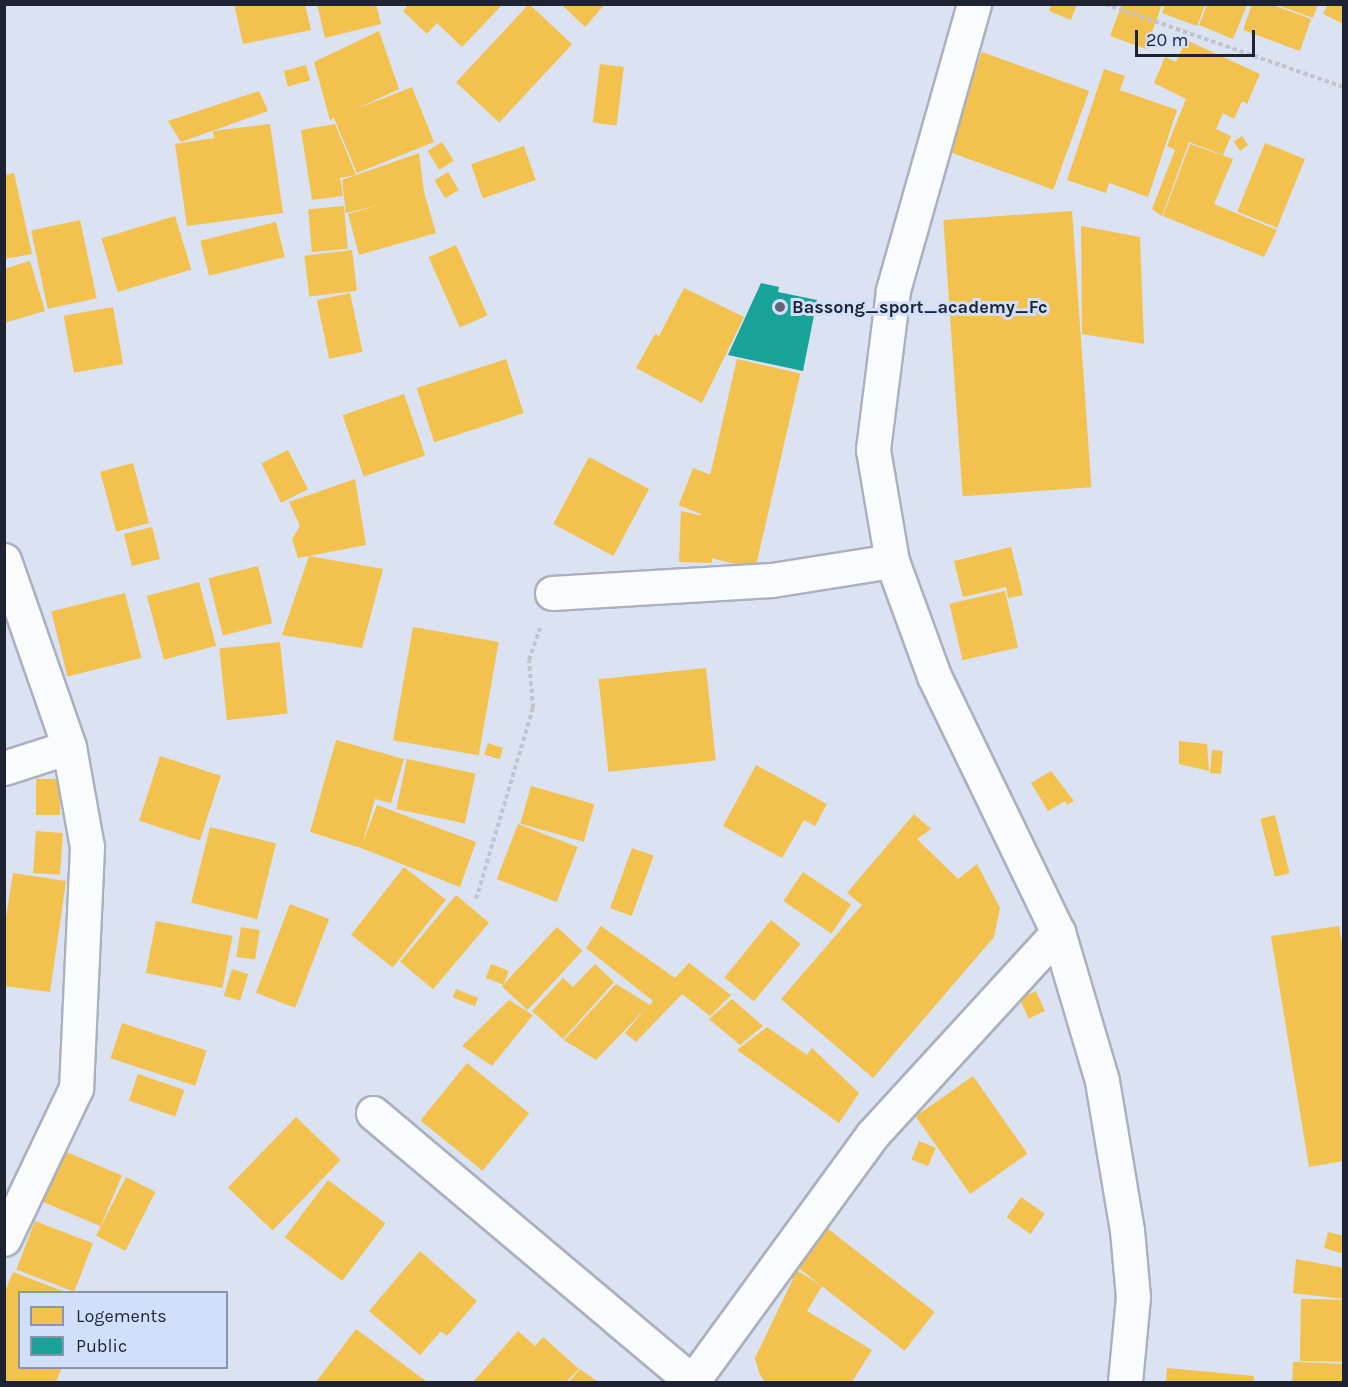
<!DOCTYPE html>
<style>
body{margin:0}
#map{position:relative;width:1348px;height:1387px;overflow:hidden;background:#dbe2f2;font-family:Karla,sans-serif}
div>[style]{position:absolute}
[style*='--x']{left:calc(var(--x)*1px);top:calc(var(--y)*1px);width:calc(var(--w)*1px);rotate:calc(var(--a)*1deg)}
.homes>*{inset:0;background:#f2c14e;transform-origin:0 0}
.public>*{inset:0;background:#17a398}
.path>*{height:4px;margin-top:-2px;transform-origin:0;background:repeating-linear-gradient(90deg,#c1c4ca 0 4.5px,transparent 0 7.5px)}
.roads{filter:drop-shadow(2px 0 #abb0be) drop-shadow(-2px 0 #abb0be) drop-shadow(0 2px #abb0be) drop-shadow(0 -2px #abb0be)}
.minor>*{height:33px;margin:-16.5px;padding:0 16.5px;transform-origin:16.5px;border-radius:16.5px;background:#fafbfd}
.dots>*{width:16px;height:16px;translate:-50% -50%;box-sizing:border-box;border:3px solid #d2dffb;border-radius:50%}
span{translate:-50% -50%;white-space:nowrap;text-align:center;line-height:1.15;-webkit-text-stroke:6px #d2dffb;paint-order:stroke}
.poi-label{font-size:18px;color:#1d2330;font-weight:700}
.left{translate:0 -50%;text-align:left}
.frame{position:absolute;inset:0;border:6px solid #1d2330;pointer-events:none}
.legend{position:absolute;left:18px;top:1291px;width:210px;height:78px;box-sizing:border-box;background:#d2dffb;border:2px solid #8a94aa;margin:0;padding:8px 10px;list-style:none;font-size:18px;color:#1d2330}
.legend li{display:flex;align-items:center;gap:12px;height:30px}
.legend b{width:30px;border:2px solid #8a94aa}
.scale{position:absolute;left:1135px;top:30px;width:120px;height:27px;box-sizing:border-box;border:3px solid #1d2330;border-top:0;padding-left:8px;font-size:18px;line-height:21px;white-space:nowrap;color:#1d2330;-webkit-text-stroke:4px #d2dffb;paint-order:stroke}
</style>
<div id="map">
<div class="homes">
<i style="clip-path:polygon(234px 4px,305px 4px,311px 30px,243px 44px)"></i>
<i style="clip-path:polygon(317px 4px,376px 4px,381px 24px,325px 38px)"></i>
<i style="clip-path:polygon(409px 4px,503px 4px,462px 47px,437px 23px,427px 34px,403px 11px)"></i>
<i style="left:529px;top:4px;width:59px;height:107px;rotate:43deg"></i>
<i style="clip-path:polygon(561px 4px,605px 4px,585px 27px)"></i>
<i style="clip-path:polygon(1051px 4px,1077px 4px,1071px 20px,1049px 11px)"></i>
<i style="clip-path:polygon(1122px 4px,1162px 4px,1146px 49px,1110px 36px)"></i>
<i style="clip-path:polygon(1252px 4px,1270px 4px,1311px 19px,1300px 51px,1243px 30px)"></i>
<i style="clip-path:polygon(1274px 4px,1318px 4px,1313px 18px)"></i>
<i style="clip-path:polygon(1328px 4px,1344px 4px,1344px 24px,1323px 14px)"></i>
<i style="clip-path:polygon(1165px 5px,1205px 5px,1197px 26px,1162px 13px)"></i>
<i style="clip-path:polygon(1207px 5px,1247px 5px,1233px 39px,1199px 25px)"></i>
<i style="clip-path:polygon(379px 31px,399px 89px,356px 109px,412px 87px,434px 142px,357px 173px,334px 118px,330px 120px,314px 62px)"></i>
<i style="clip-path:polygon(1186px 40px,1260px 74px,1247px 104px,1242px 101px,1234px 119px,1223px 113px,1216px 129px,1231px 136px,1223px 155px,1189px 142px,1162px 216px,1152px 209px,1175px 150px,1167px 146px,1186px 99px,1154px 83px,1165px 57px,1176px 62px)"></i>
<i style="left:982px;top:52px;width:114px;height:105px;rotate:20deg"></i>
<i style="left:600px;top:64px;width:24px;height:59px;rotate:7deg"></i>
<i style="left:306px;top:65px;width:16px;height:23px;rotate:75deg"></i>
<i style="clip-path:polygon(1104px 69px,1125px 76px,1120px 90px,1177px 110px,1148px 197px,1109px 183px,1106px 193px,1067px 180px)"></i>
<i style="clip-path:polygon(259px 91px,268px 111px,181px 142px,168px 121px)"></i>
<i style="clip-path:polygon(270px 124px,283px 213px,187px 226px,175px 144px,214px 138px,213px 131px)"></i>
<i style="clip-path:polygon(335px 124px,356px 175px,340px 178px,343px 196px,312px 200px,301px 130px)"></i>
<i style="left:1242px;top:136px;width:11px;height:10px;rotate:56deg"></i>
<i style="left:442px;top:142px;width:22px;height:17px;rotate:58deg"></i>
<i style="left:1265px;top:143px;width:43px;height:74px;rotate:22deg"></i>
<i style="clip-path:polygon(1190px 144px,1233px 159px,1214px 204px,1277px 230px,1264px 257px,1163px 216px)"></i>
<i style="left:524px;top:146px;width:36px;height:56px;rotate:71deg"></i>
<i style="clip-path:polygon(419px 153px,424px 192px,436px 233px,359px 255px,348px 214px,379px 205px,346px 213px,342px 180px)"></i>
<i style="left:448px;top:172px;width:21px;height:16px;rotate:59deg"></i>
<i style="clip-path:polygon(14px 173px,32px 254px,4px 259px,4px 175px)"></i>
<i style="left:344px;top:206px;width:43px;height:36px;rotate:85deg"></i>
<i style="left:1072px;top:211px;width:277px;height:129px;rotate:86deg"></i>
<i style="left:175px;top:216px;width:56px;height:77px;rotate:73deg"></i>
<i style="left:80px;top:220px;width:80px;height:50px;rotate:78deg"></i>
<i style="left:276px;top:222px;width:36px;height:78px;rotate:76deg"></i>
<i style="clip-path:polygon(1081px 226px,1140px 237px,1144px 344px,1082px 334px)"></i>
<i style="left:456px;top:245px;width:77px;height:30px;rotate:66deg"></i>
<i style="left:352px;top:250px;width:41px;height:48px;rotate:83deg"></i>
<i style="clip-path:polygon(30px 261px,45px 311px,4px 323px,4px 269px)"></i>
<i style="clip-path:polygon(684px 288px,744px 317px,702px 403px,636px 368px,655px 334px,659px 336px)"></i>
<i style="left:350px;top:293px;width:60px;height:34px;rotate:78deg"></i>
<i style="left:113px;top:307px;width:58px;height:50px;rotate:80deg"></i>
<i style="left:506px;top:359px;width:57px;height:94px;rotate:72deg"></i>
<i style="left:737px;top:359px;width:65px;height:200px;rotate:13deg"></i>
<i style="left:404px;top:394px;width:65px;height:65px;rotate:71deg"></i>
<i style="left:288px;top:450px;width:44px;height:30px;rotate:63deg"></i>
<i style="left:589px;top:457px;width:68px;height:76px;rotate:28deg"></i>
<i style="left:133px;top:463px;width:62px;height:34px;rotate:75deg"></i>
<i style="left:693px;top:468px;width:34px;height:40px;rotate:21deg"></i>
<i style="clip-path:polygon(355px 479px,366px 545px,298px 558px,292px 539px,300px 526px,289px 502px)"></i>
<i style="clip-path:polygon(681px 511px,712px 518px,712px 563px,679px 562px)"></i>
<i style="left:152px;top:527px;width:33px;height:29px;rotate:76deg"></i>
<i style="clip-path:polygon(1011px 547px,1023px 595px,1008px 598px,1006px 587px,963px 597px,954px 561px)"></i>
<i style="clip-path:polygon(309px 556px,383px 569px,362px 648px,282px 635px)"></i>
<i style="left:258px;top:566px;width:59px;height:51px;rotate:76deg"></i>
<i style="left:199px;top:582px;width:66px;height:54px;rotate:75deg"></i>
<i style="left:1005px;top:591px;width:58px;height:57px;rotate:77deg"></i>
<i style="left:125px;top:593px;width:67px;height:76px;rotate:76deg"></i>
<i style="left:413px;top:627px;width:87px;height:115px;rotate:10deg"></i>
<i style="left:280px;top:642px;width:72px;height:61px;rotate:84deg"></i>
<i style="left:706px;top:668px;width:93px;height:108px;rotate:84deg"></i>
<i style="clip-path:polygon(336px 740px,404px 759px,391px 803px,375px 799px,362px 845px,377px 805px,476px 842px,460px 887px,361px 848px,310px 832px)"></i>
<i style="clip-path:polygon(1179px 741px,1207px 744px,1209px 771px,1179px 764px)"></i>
<i style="left:488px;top:743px;width:16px;height:12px;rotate:18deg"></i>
<i style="left:1212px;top:750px;width:11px;height:23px;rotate:5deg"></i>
<i style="left:160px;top:756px;width:64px;height:68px;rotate:18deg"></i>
<i style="left:407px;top:759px;width:70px;height:51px;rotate:12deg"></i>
<i style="clip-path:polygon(756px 765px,827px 804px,815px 826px,804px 820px,782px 858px,723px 826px)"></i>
<i style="clip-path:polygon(1051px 771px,1074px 801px,1067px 805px,1065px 801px,1048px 811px,1031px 783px)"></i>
<i style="left:36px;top:779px;width:24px;height:36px"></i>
<i style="left:531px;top:786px;width:66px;height:39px;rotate:16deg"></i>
<i style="clip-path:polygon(914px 814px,931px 829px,917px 839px,958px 879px,977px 864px,1000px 908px,994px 937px,873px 1078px,781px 999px,862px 905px,847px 893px)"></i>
<i style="left:1275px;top:815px;width:60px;height:15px;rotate:76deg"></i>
<i style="left:518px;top:824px;width:64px;height:59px;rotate:21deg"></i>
<i style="left:210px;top:827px;width:68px;height:78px;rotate:14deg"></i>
<i style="left:36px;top:831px;width:27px;height:42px;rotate:4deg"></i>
<i style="left:632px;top:848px;width:23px;height:64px;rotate:20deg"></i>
<i style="left:404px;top:867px;width:53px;height:86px;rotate:38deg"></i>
<i style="left:803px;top:872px;width:58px;height:35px;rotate:34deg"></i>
<i style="clip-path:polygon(13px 873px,66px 881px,50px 992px,4px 986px,4px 929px)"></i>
<i style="left:456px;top:895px;width:43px;height:87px;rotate:40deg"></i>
<i style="left:290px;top:904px;width:42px;height:95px;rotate:21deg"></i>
<i style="left:771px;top:920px;width:38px;height:74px;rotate:39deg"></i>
<i style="left:156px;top:921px;width:78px;height:53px;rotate:11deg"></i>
<i style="clip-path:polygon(601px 926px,675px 978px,689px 963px,731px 995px,710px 1016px,682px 994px,636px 1042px,625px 1033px,647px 1007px,596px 1060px,564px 1040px,616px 984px,650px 1005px,653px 1001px,586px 948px)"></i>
<i style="clip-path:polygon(1339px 926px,1344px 956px,1344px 1161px,1309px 1167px,1271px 936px)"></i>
<i style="left:241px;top:927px;width:19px;height:30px;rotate:9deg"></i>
<i style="left:557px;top:927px;width:35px;height:81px;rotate:43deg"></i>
<i style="left:491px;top:964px;width:19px;height:15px;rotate:21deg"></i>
<i style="clip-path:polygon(595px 964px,614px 982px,563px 1039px,532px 1011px,563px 978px,573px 987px)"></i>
<i style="left:232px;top:969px;width:17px;height:28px;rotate:17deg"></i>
<i style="left:456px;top:989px;width:24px;height:9px;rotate:22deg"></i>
<i style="left:1036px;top:991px;width:22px;height:18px;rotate:66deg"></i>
<i style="clip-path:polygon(732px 999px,763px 1026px,740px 1045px,709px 1019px)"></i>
<i style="clip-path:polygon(509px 1000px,533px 1015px,492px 1066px,462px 1046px)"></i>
<i style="left:122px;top:1023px;width:89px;height:37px;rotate:18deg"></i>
<i style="clip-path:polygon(767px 1027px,807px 1055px,812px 1048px,859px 1093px,839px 1123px,737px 1050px)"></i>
<i style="left:467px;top:1063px;width:80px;height:74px;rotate:39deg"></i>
<i style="left:138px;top:1074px;width:49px;height:28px;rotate:19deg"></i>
<i style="left:973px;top:1076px;width:95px;height:70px;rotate:55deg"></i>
<i style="left:296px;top:1117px;width:62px;height:98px;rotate:44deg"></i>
<i style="left:919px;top:1141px;width:18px;height:20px;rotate:22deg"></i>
<i style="left:64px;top:1151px;width:63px;height:55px;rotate:23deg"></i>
<i style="left:126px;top:1177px;width:33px;height:66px;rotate:27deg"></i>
<i style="left:328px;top:1180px;width:72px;height:72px;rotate:37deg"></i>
<i style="left:1021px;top:1197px;width:29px;height:25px;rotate:35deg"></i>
<i style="left:35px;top:1221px;width:62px;height:52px;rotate:21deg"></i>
<i style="left:822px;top:1224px;width:143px;height:49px;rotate:38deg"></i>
<i style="clip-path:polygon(1328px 1232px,1344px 1236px,1344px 1254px,1324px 1248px)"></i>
<i style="clip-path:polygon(420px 1251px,477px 1301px,447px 1336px,441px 1331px,420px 1355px,369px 1311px)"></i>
<i style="clip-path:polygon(1296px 1259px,1344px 1268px,1344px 1299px,1293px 1293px)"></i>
<i style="clip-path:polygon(790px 1266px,822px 1286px,807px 1311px,872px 1350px,852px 1382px,765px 1382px,759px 1373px,755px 1358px,793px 1279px,785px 1274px)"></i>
<i style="clip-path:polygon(13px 1272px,65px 1292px,20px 1292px,20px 1368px,62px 1368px,56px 1382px,4px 1382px,4px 1294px)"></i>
<i style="left:1301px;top:1299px;width:43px;height:62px;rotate:1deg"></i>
<i style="clip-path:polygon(356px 1329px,427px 1382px,316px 1382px)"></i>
<i style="clip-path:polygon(518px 1331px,535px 1346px,543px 1337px,579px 1369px,566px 1382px,473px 1382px)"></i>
<i style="left:1293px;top:1362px;width:51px;height:20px;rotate:2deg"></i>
<i style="clip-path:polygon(1167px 1368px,1254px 1376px,1254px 1382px,1166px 1382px)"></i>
<i style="clip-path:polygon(580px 1369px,598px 1382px,569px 1382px)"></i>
</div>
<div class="public">
<i style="clip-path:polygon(761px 283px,779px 287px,778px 292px,817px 300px,803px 371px,728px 355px)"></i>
</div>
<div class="path">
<i style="--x:1105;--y:4;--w:253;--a:19.2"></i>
<i style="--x:476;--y:899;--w:199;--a:-73.4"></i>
<i style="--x:533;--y:708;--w:48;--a:-94.8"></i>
<i style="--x:529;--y:660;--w:34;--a:-71"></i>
</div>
<div class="roads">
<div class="minor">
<i style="--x:974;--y:4;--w:298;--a:105.8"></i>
<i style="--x:893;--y:291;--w:160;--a:97.2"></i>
<i style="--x:873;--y:450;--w:113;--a:80.3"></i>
<i style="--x:892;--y:561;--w:122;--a:69.9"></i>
<i style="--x:934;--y:676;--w:284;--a:64.2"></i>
<i style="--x:1058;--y:932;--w:155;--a:73.5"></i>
<i style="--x:1102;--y:1081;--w:151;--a:80.5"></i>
<i style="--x:1127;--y:1230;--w:67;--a:84.9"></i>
<i style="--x:1133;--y:1297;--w:85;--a:95.4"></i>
<i style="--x:4;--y:560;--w:198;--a:70.8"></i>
<i style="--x:69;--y:747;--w:102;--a:79.8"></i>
<i style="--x:87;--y:847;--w:241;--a:92.6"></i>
<i style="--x:76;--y:1088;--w:167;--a:115.5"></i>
<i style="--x:552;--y:593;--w:220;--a:-3.4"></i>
<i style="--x:772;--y:580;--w:121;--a:-9"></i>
<i style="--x:4;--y:768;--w:68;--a:-17.9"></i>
<i style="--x:373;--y:1113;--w:418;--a:40.1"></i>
<i style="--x:692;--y:1382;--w:307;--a:-53.9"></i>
<i style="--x:873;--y:1134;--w:274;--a:-47.5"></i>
</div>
</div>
<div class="dots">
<i style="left:780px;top:307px;background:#606674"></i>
</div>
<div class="poi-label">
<span class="left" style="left:792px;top:307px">Bassong_sport_academy_Fc</span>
</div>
<div class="frame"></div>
<ul class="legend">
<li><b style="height:16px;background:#f2c14e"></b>Logements</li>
<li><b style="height:16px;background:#17a398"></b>Public</li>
</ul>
<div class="scale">20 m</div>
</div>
